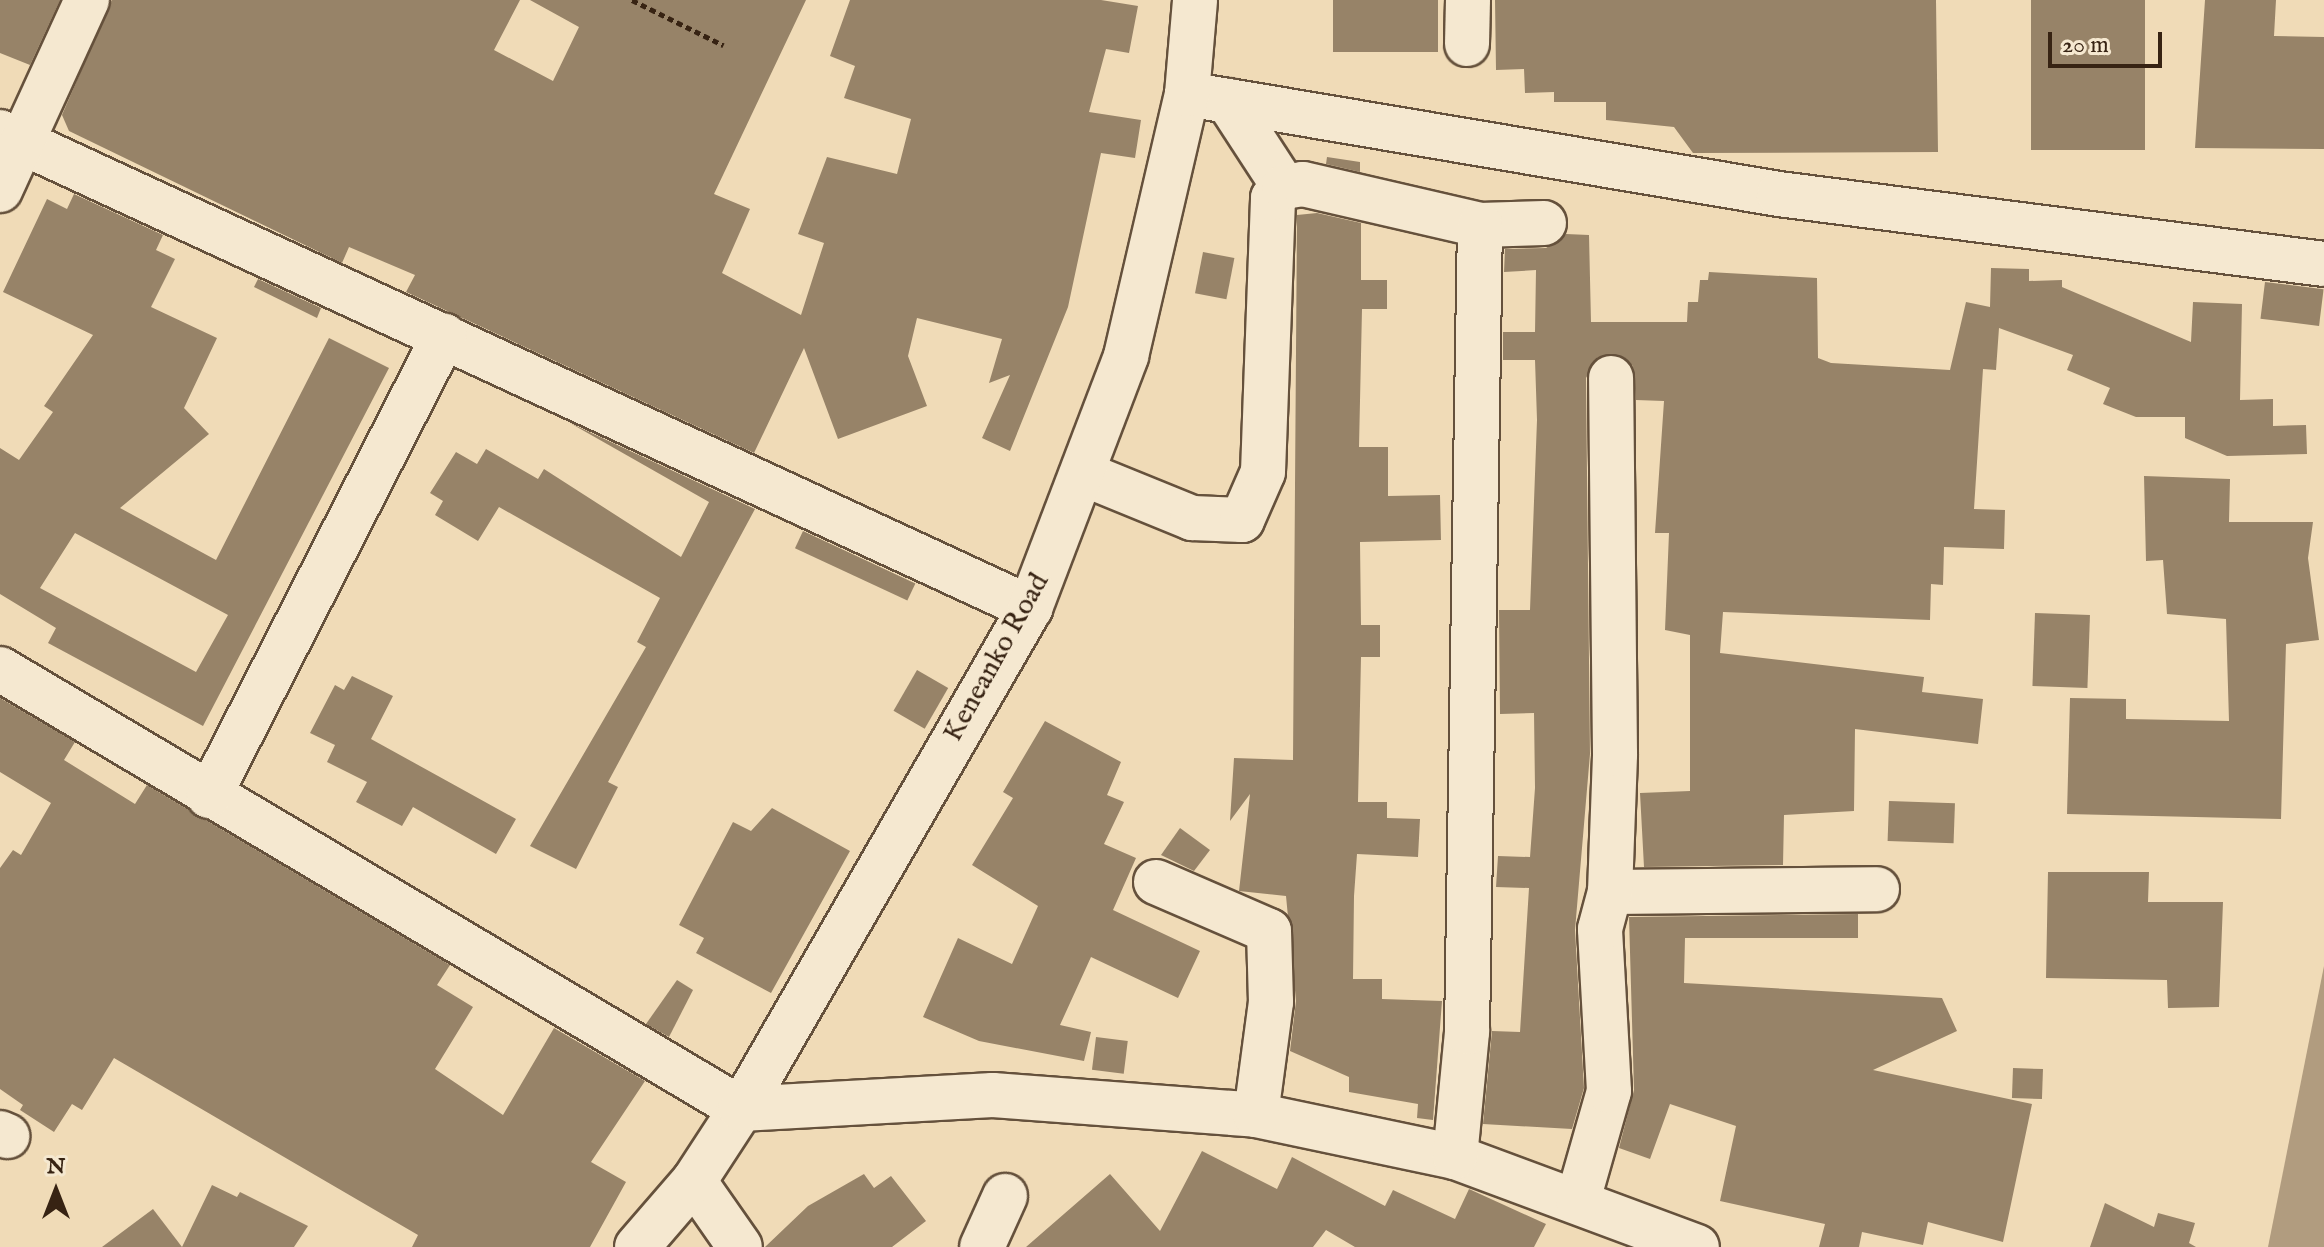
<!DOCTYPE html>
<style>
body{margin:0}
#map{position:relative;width:2324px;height:1247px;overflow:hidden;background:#f0dbb7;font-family:"IM FELL English",serif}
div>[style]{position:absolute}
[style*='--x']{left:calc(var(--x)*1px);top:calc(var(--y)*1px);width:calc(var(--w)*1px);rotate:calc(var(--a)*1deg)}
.water>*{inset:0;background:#b19c7f}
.building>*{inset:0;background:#978368;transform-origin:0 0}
.path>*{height:5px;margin-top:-2.5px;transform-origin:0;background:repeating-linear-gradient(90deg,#372313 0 6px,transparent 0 10px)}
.roads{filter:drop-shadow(2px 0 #65513c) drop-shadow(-2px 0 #65513c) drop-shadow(0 2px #65513c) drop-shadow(0 -2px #65513c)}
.street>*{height:44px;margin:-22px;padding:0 22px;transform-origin:22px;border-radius:22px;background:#f5e8d0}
.secondary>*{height:44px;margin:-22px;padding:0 22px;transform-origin:22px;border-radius:22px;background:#f5e8d0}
span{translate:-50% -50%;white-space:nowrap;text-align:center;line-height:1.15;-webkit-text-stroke:6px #f5e8d0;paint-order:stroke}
.street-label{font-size:28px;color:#372313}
.north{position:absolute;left:16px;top:1151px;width:80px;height:80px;-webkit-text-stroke:6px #f5e8d0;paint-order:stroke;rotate:0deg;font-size:22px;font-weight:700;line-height:32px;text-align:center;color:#372313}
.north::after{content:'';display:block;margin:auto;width:28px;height:36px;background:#372313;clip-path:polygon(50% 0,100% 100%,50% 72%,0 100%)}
.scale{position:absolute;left:2048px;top:32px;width:114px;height:36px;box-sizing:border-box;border:4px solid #372313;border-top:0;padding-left:10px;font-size:24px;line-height:28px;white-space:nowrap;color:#372313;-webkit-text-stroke:6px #f5e8d0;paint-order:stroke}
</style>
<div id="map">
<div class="water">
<i style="clip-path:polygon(2324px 966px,2324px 1247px,2268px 1247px)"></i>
</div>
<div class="building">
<i style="clip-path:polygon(0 0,60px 0,30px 65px,0 53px)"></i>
<i style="clip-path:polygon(112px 0,520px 0,494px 50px,553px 81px,579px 27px,530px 0,806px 0,714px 194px,750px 209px,722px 273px,801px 315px,824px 243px,798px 234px,827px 157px,897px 174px,911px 119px,844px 98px,855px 66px,830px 56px,850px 0,1101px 0,1138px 6px,1129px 53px,1106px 49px,1089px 112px,1141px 120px,1135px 158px,1101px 153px,1068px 307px,1010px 451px,982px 438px,1010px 375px,989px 383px,1002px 339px,917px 318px,908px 356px,927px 406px,838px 439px,804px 348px,754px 453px,406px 292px,415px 275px,349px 247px,342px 263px,69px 131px,62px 115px)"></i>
<i style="left:1333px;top:0;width:105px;height:52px"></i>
<i style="clip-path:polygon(1495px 0,1936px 0,1938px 152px,1693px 153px,1674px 127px,1606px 120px,1606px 102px,1554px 102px,1554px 92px,1525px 93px,1524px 69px,1496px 70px)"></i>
<i style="left:2031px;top:0;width:114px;height:150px"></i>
<i style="clip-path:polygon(2205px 0,2276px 0,2274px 36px,2324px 37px,2324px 149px,2195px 148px)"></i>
<i style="clip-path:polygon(1327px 157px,1360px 162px,1360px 172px,1326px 164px)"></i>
<i style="clip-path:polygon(evenodd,74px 194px,163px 235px,156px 250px,175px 259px,151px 307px,217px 338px,184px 408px,209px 434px,120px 508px,216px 560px,329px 338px,389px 368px,203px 726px,48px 643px,56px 628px,0 594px,0 448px,19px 460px,53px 412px,44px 406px,93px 335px,3px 292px,47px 199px,67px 209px,74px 194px,75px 533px,228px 615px,196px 672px,40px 588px,75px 533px)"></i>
<i style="clip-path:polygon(1317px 213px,1361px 223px,1361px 280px,1387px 280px,1387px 309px,1362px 309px,1359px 447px,1388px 447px,1388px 496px,1440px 495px,1441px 540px,1360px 542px,1361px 625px,1380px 625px,1380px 657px,1361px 657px,1358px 802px,1387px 802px,1387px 818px,1420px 819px,1418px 857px,1357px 854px,1354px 896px,1353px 979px,1382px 979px,1382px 999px,1442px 1001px,1433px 1120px,1417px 1118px,1418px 1104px,1349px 1092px,1349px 1077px,1290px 1051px,1296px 1001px,1286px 896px,1239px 891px,1250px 794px,1230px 821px,1234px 758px,1293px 760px,1297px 215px)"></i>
<i style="clip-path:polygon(1566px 234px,1589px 235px,1591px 322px,1687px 322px,1688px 302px,1698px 302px,1700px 280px,1708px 280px,1709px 272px,1817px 278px,1818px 358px,1831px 363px,1950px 370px,1966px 302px,1990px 307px,1991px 268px,2029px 269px,2029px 281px,2062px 280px,2062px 287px,2191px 342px,2193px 302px,2242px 304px,2240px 400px,2273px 399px,2273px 426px,2306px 425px,2307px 454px,2227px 456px,2185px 438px,2185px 417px,2136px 417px,2103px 404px,2110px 388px,2067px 370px,2073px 355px,1999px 328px,1996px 370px,1983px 369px,1974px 509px,2005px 510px,2004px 549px,1944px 547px,1943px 585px,1931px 584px,1930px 620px,1723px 612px,1720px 653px,1924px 677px,1922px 692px,1983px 699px,1978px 744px,1855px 729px,1854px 811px,1784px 815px,1783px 865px,1644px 867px,1640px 793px,1690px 791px,1690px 635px,1665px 630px,1669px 533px,1655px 533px,1664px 401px,1636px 400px,1633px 366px,1624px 357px,1598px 357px,1586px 378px,1590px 754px,1575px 930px,1584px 1088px,1572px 1129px,1483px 1124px,1492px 1031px,1520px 1032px,1529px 888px,1496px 887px,1498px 856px,1530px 857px,1535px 788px,1534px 713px,1500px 714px,1499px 610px,1530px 610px,1537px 420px,1535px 360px,1503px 360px,1503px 332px,1535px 332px,1536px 270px,1504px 272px,1505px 249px,1546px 248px)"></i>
<i style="left:1203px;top:252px;width:32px;height:42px;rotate:11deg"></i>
<i style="clip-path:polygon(258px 279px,321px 308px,317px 318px,254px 287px)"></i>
<i style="left:2265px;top:282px;width:59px;height:37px;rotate:7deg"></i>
<i style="clip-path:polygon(570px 423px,755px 509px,608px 782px,618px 787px,576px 869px,530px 846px,646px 647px,637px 642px,660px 598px,499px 507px,478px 541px,435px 515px,443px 501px,430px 493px,456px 452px,477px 464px,486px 449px,538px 479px,544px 469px,681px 557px,709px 502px)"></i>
<i style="clip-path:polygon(2144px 476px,2230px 479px,2229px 522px,2313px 522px,2308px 558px,2319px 640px,2286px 644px,2281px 819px,2067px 814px,2070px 698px,2126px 699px,2126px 719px,2229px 721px,2226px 619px,2167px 614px,2163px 560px,2146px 561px)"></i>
<i style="left:803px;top:531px;width:124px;height:19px;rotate:25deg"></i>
<i style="left:2035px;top:613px;width:55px;height:73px;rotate:2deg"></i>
<i style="left:917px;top:670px;width:36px;height:47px;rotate:30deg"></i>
<i style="clip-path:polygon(352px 676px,393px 696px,371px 739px,516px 819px,496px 854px,413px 807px,402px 826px,356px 802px,367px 782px,327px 762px,335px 745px,310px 733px,335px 685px,344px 690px)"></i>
<i style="clip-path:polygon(0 698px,75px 742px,64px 760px,135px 804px,147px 785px,450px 965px,437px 985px,473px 1007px,435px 1069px,503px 1115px,554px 1028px,645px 1081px,591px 1162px,626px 1182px,590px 1247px,412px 1247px,418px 1235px,114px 1058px,82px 1110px,72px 1104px,54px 1132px,20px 1110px,23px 1105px,0 1089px,0 868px,13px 850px,21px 855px,51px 803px,0 772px)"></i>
<i style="clip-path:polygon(1045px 721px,1121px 762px,1107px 795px,1124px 802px,1104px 844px,1136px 858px,1113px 910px,1200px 951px,1178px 998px,1091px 957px,1060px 1025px,1091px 1032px,1084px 1061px,979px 1041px,923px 1017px,958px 938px,1012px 964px,1038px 906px,972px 865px,1013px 798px,1003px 792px)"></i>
<i style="left:1889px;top:801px;width:66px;height:40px;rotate:2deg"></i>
<i style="clip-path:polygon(772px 808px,850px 851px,771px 993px,696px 953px,704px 938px,679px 925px,733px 822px,751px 831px)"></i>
<i style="clip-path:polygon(1180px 828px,1210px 850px,1194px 871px,1161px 855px)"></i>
<i style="clip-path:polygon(2048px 872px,2149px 872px,2148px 902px,2223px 902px,2219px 1007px,2168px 1008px,2167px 980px,2046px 978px)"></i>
<i style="clip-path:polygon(1858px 914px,1858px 938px,1685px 938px,1684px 983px,1942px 998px,1957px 1031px,1873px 1070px,2032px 1104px,2003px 1242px,1928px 1222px,1923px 1245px,1862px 1232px,1859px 1247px,1819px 1247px,1825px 1224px,1720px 1201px,1736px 1126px,1670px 1104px,1650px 1159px,1619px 1148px,1634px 1090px,1629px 917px)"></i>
<i style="clip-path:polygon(677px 980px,693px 990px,669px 1037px,646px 1024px)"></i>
<i style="left:1096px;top:1037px;width:32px;height:33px;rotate:7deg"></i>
<i style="left:2013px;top:1068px;width:30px;height:30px;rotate:2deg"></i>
<i style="clip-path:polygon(1202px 1151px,1277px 1189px,1292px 1157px,1385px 1206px,1393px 1190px,1455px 1219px,1469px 1189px,1546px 1224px,1534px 1247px,1355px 1247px,1326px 1230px,1313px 1247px,1026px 1247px,1110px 1174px,1160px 1231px)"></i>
<i style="clip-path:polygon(864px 1174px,874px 1188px,891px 1176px,926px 1221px,892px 1247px,765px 1247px,808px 1206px)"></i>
<i style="clip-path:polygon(212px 1185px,237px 1197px,240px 1192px,308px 1226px,294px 1247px,182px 1247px)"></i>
<i style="clip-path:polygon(2105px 1203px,2154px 1227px,2158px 1213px,2195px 1223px,2189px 1243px,2196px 1247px,2090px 1247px)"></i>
<i style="clip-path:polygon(153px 1209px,182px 1247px,102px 1247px)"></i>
</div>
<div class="path">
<i style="--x:632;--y:0;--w:102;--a:26.3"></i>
</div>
<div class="roads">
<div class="street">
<i style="--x:1467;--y:44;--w:44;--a:-88.7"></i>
<i style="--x:1228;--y:101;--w:103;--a:56.9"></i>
<i style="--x:0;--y:132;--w:1135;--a:24.8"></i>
<i style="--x:0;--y:190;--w:209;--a:-65.4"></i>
<i style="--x:1084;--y:474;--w:117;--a:22.2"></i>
<i style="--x:1192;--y:518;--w:50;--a:2.3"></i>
<i style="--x:1242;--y:520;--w:52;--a:-66.4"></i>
<i style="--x:1263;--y:472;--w:274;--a:-87.9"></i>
<i style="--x:1273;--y:198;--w:16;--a:-45"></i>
<i style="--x:1284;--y:187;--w:19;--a:-9"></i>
<i style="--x:1303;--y:184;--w:182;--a:13"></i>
<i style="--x:1480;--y:225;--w:64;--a:-1.8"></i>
<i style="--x:0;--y:669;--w:862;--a:30.7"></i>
<i style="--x:741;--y:1109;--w:252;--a:-3.2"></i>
<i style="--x:993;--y:1095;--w:264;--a:4.3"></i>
<i style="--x:1256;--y:1115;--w:203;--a:11.9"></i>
<i style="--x:1455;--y:1157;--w:258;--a:20.4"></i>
<i style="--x:209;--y:796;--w:517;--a:-62.94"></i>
<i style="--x:1156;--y:882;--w:123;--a:23.4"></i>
<i style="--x:1269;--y:931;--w:71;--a:88.4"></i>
<i style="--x:1271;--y:1002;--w:114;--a:97.6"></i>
<i style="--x:1610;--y:892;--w:267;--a:-0.6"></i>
<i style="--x:0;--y:1133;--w:8;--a:23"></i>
<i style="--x:1455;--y:1157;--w:126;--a:-84.5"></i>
<i style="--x:1467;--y:1032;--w:807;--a:-89.08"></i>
<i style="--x:694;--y:1181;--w:80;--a:55.1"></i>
<i style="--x:1578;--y:1200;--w:113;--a:-74.1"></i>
<i style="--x:1609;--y:1091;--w:162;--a:-93.2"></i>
<i style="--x:1600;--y:929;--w:38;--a:-75"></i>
<i style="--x:1610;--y:892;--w:138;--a:-87.9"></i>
<i style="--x:1615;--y:754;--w:376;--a:-90.6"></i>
<i style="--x:982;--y:1247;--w:56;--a:-65.7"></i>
</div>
<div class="secondary">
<i style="--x:1187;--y:94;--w:600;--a:9.59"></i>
<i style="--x:1779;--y:194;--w:549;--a:7.32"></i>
<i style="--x:637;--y:1247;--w:87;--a:-49.2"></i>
<i style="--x:694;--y:1181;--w:86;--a:-56.9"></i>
<i style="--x:741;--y:1109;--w:578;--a:-60.02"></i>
<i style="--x:1030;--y:608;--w:270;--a:-69.1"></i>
<i style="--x:1126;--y:356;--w:269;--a:-76.9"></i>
<i style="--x:1187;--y:94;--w:94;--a:-85.1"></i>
</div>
</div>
<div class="street-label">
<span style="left:997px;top:658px;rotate:-61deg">Keneanko Road</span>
</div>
<div class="north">N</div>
<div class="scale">20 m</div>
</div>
